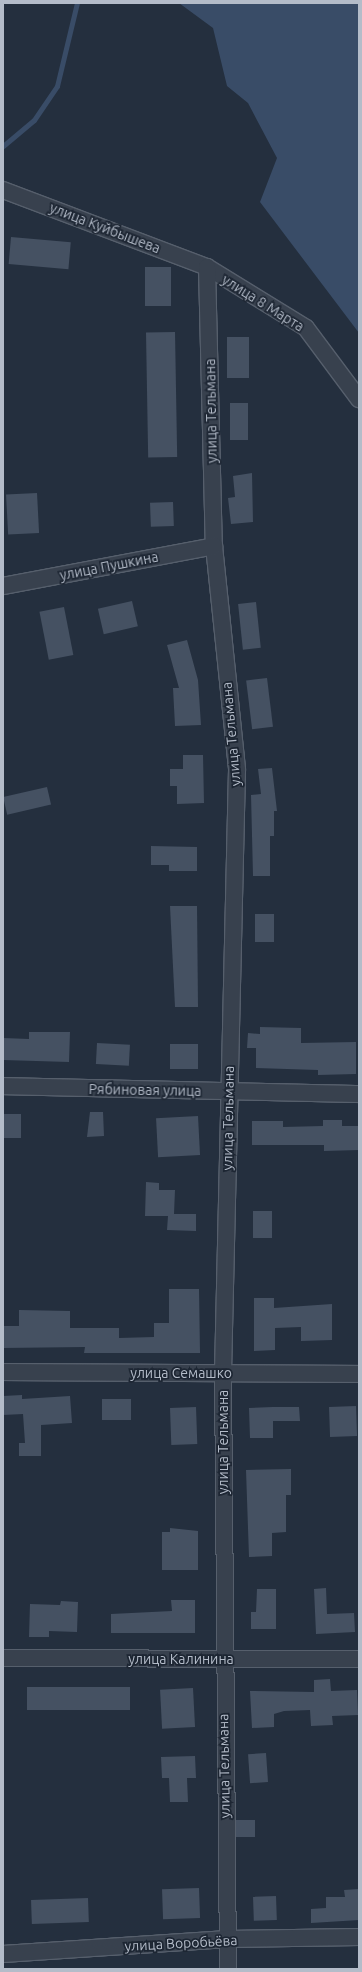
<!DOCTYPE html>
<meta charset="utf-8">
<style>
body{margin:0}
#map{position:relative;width:362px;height:1972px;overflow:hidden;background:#242f3e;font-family:Ubuntu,sans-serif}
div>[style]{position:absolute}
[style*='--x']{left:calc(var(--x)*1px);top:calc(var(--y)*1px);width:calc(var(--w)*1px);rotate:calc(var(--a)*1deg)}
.water>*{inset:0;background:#394c67}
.stream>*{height:5px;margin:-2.5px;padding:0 2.5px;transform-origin:2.5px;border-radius:2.5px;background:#394c67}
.building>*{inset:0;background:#455162;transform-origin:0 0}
.roads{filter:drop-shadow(1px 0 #565f6c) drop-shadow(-1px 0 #565f6c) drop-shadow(0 1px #565f6c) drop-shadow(0 -1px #565f6c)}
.street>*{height:16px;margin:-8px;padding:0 8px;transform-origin:8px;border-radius:8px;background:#38414e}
span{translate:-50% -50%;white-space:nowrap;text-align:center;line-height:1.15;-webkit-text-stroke:3.5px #1d2633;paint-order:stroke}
.street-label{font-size:14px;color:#b4bcc9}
.frame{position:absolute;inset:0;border:4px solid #b4bcc9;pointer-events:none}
</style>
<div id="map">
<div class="water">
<i style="clip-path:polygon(179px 3px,359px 3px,359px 333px,260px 202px,277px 158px,248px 103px,227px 86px,213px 28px)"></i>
</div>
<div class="stream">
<i style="--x:3;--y:146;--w:40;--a:-40"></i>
<i style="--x:34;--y:120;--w:41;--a:-55.9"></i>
<i style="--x:57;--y:86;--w:85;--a:-76.5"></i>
</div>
<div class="building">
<i style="left:11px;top:237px;width:60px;height:27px;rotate:5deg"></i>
<i style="left:145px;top:267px;width:26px;height:39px"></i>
<i style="left:175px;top:332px;width:125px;height:29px;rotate:89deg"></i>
<i style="left:227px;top:337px;width:22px;height:41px"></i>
<i style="left:230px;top:403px;width:18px;height:37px"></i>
<i style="clip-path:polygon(252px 473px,253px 522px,231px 524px,228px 498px,235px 497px,233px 476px)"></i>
<i style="left:37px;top:493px;width:40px;height:31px;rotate:87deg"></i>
<i style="left:173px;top:502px;width:24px;height:23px;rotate:88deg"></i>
<i style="left:132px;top:601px;width:26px;height:35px;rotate:77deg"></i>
<i style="left:256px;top:602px;width:46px;height:18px;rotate:84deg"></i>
<i style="left:64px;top:607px;width:49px;height:25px;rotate:79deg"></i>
<i style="clip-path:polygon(187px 640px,198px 680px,201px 725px,175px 726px,173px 688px,179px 688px,167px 645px)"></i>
<i style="left:267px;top:678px;width:49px;height:21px;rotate:83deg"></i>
<i style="clip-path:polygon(183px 755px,203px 755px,204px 803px,177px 804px,177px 786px,170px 786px,170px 769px,183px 769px)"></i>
<i style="clip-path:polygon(272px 768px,277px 811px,274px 811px,274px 836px,270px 836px,270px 876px,253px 876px,251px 795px,261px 794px,258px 769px)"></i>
<i style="left:47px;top:787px;width:18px;height:45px;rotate:77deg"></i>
<i style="clip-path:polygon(151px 846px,197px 847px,197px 871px,169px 871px,169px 865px,151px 865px)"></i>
<i style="clip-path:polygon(170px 906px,197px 906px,198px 1007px,175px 1007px)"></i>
<i style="left:255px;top:914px;width:19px;height:28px"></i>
<i style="clip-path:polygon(260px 1027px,301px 1028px,301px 1043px,356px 1042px,356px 1074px,318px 1075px,318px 1070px,256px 1068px,256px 1048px,247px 1048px,248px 1033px,260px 1034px)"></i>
<i style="clip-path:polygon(29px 1032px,70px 1032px,69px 1062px,3px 1060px,3px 1038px,29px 1039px)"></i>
<i style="left:97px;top:1043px;width:33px;height:21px;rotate:3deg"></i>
<i style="left:170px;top:1044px;width:28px;height:25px"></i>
<i style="clip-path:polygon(90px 1112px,103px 1112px,104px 1136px,87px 1137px)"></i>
<i style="left:3px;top:1114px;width:18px;height:24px"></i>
<i style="left:198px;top:1116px;width:39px;height:42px;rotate:87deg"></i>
<i style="clip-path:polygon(323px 1120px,342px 1120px,342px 1126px,359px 1126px,359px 1150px,324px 1151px,324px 1145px,252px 1145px,252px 1121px,283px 1121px,283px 1127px,323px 1126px)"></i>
<i style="clip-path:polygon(146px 1182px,159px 1183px,159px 1190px,175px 1190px,174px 1214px,196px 1214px,196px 1231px,167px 1230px,168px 1216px,145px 1216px)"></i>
<i style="left:253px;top:1211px;width:19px;height:27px"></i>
<i style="clip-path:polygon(169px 1289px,199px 1289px,200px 1353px,84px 1353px,85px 1347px,3px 1348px,3px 1326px,19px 1326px,19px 1310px,70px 1311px,70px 1328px,119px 1328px,119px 1338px,154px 1337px,154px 1323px,169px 1323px)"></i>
<i style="clip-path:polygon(254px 1298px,274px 1298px,274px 1308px,332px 1304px,332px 1340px,301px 1341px,301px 1327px,275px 1328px,275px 1350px,254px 1351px)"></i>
<i style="clip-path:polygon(22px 1395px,22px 1399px,70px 1396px,72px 1423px,41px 1425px,41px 1456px,19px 1456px,19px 1443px,25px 1443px,23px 1414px,3px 1415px,3px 1396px)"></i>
<i style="left:102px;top:1399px;width:29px;height:21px"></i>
<i style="left:356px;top:1406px;width:30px;height:27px;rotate:88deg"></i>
<i style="left:196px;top:1407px;width:37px;height:26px;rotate:88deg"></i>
<i style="clip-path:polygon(273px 1407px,299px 1407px,300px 1421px,273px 1421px,273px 1438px,250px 1438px,249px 1408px)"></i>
<i style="clip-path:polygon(291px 1469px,291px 1495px,286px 1495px,286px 1532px,272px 1533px,272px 1556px,249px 1557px,246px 1470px)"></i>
<i style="clip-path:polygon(170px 1528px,198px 1531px,198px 1570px,162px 1570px,162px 1532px,170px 1532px)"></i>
<i style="clip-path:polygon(326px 1588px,327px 1614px,354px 1613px,355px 1632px,316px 1634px,314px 1589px)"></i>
<i style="clip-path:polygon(257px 1589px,276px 1589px,276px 1629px,251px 1629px,251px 1612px,256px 1612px)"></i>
<i style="clip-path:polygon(171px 1600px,195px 1600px,195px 1633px,111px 1633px,111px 1614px,172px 1611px)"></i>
<i style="clip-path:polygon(61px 1601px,78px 1602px,77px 1632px,49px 1631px,49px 1637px,29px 1637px,30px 1604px,60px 1605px)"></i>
<i style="clip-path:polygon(330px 1679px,331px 1691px,357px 1690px,358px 1715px,332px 1716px,333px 1725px,311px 1726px,310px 1710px,284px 1711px,274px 1714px,274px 1727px,252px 1728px,250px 1691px,314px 1692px,314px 1680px)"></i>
<i style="left:27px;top:1687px;width:103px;height:23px"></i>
<i style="left:193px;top:1688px;width:39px;height:33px;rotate:87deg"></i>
<i style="left:266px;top:1753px;width:29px;height:18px;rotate:86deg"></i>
<i style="clip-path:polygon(195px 1756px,196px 1778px,187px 1778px,188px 1802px,170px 1802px,169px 1778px,162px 1778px,161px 1757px)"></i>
<i style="left:255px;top:1820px;width:17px;height:19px;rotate:90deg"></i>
<i style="left:199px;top:1888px;width:30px;height:37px;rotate:88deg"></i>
<i style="clip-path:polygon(359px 1889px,359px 1920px,311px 1923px,311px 1909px,326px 1908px,326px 1897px,345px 1897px,344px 1890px)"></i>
<i style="left:276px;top:1896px;width:24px;height:23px;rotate:88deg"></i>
<i style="left:88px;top:1898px;width:24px;height:57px;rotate:88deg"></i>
</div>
<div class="roads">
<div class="street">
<i style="--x:3;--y:190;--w:218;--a:20.7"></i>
<i style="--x:207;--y:267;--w:116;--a:31.6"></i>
<i style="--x:306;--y:328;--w:89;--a:53.3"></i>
<i style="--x:207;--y:267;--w:279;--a:88.6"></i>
<i style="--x:214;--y:546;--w:225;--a:84.1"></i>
<i style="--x:237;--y:770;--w:603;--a:91.33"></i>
<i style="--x:223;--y:1373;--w:596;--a:89.52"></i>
<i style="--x:3;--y:586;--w:215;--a:-10.7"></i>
<i style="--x:3;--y:1086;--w:356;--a:1.3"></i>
<i style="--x:3;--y:1372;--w:356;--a:0.3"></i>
<i style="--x:3;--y:1658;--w:356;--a:0.2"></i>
<i style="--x:3;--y:1954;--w:225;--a:-3.8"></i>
<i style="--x:227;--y:1939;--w:132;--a:-0.9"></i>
</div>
</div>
<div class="street-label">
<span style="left:105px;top:228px;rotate:21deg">улица Куйбышева</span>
<span style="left:263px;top:303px;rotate:32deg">улица 8 Марта</span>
<span style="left:211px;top:411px;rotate:-91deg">улица Тельмана</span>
<span style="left:109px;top:566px;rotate:-11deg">улица Пушкина</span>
<span style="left:231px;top:734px;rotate:-95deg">улица Тельмана</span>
<span style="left:145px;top:1090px;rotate:1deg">Рябиновая улица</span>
<span style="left:228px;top:1118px;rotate:-89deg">улица Тельмана</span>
<span style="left:181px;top:1373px">улица Семашко</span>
<span style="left:223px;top:1442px;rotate:-90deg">улица Тельмана</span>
<span style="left:181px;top:1659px">улица Калинина</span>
<span style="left:224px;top:1766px;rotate:-91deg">улица Тельмана</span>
<span style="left:181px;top:1943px;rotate:-3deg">улица Воробьёва</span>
</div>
<div class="frame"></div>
</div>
